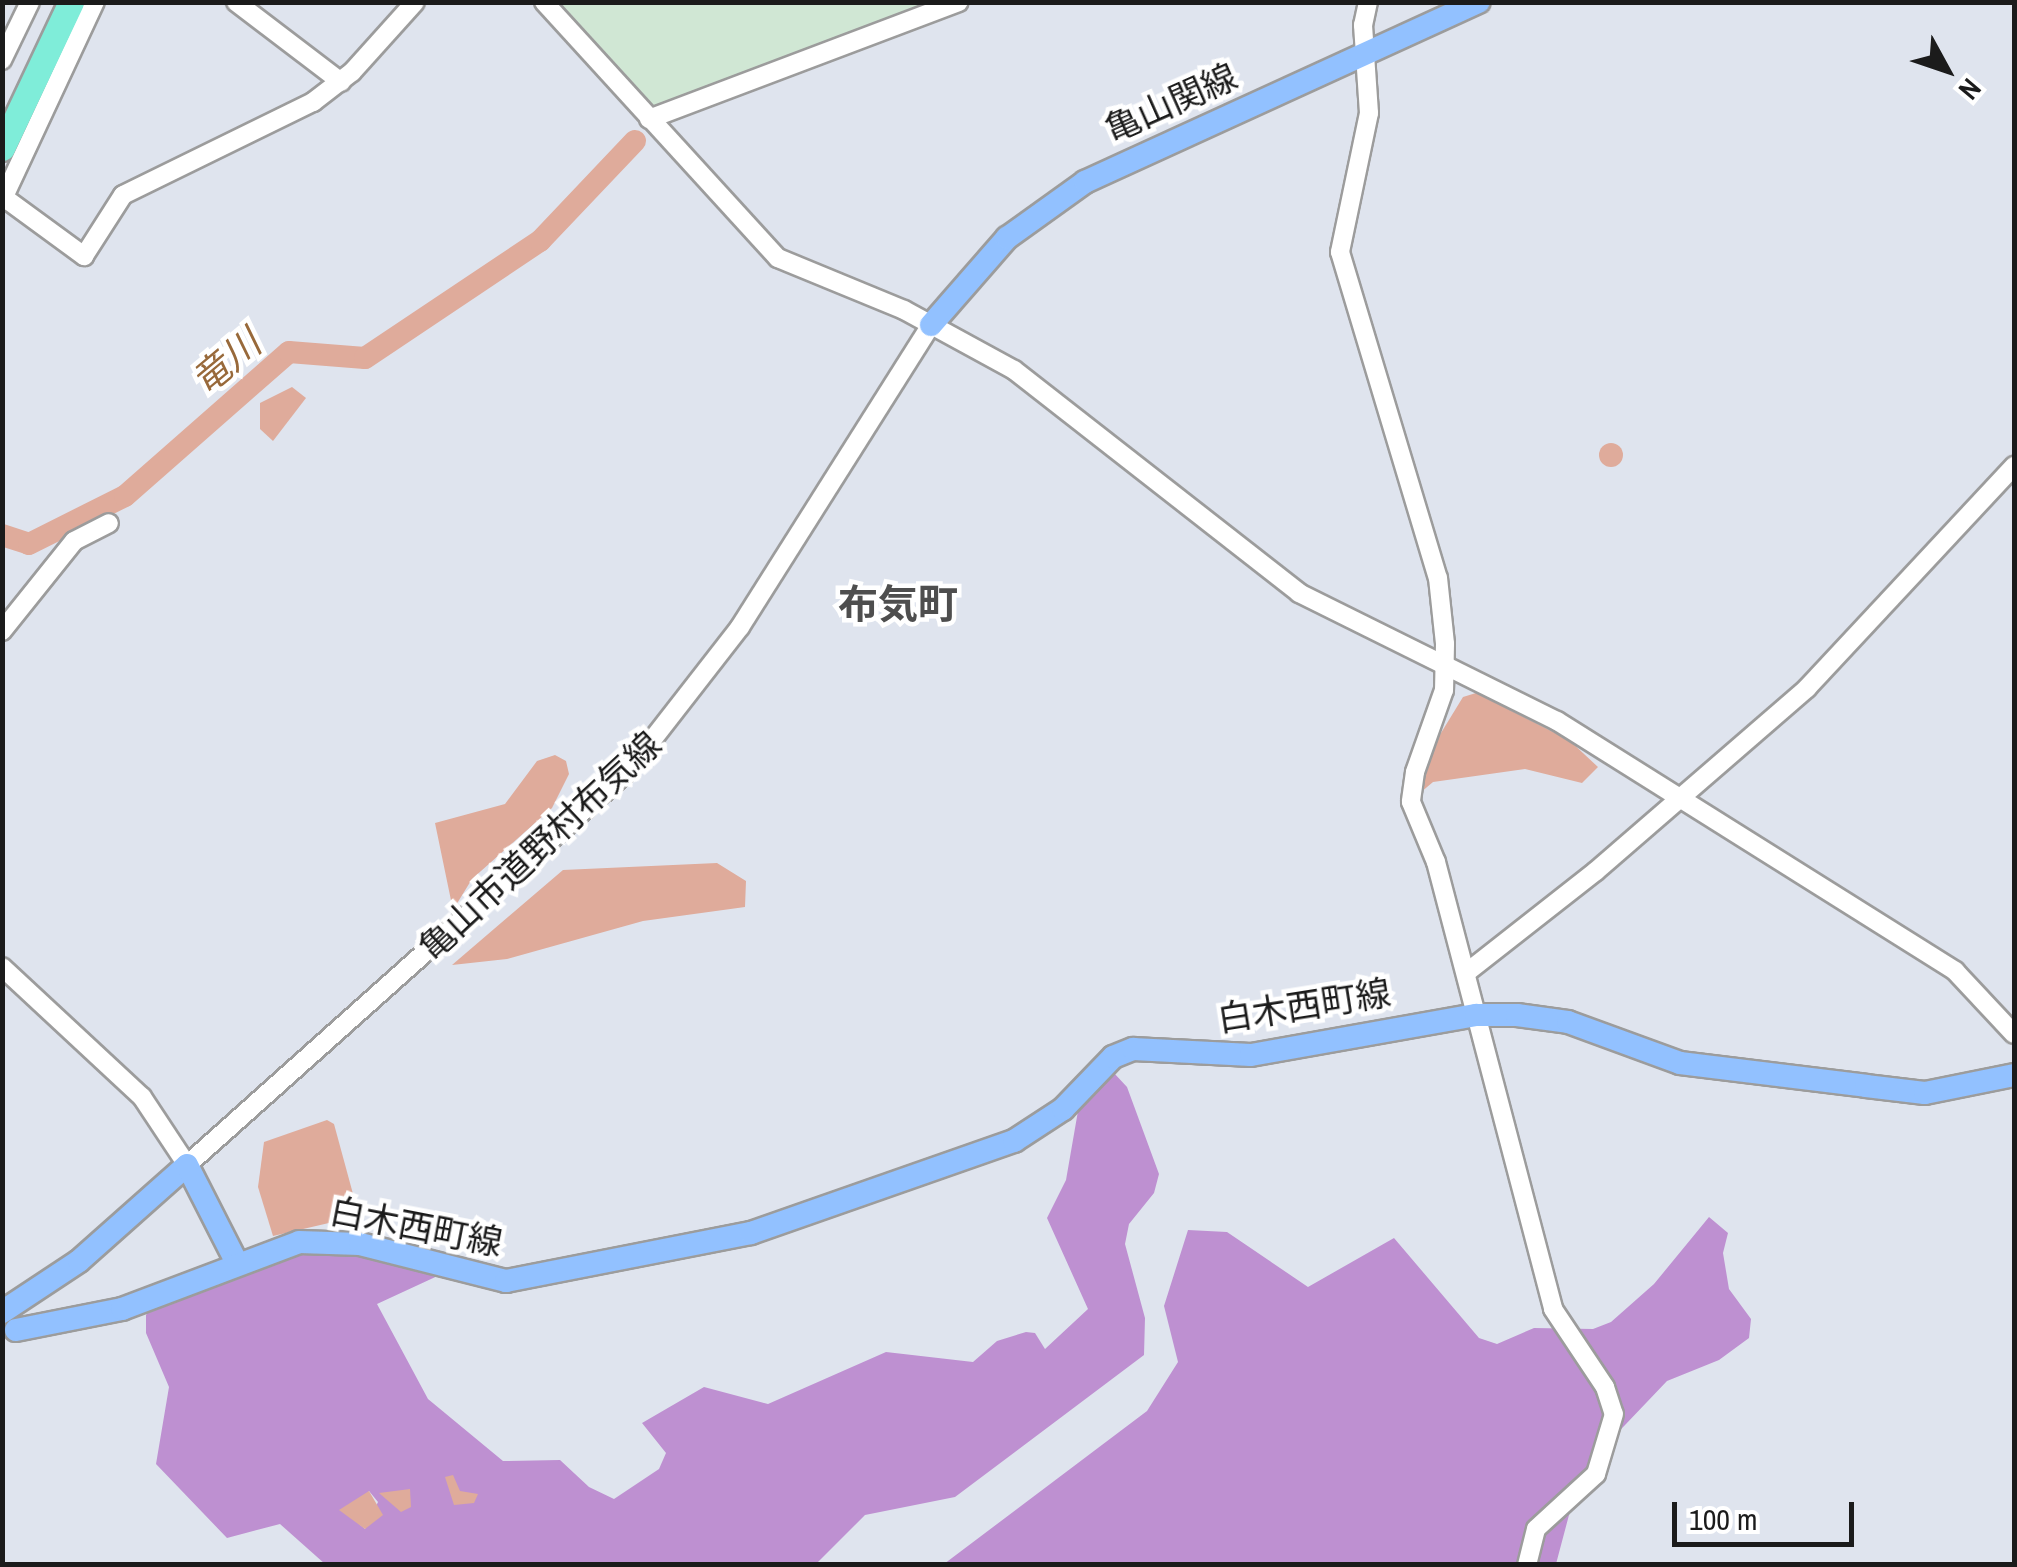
<!DOCTYPE html>
<meta charset="utf-8">
<style>
body{margin:0}
#map{position:relative;width:2017px;height:1567px;overflow:hidden;background:#dfe4ee;font-family:"Archivo Narrow","Noto Sans JP",sans-serif}
div>[style]{position:absolute}
[style*='--x']{left:calc(var(--x)*1px);top:calc(var(--y)*1px);width:calc(var(--w)*1px);rotate:calc(var(--a)*1deg)}
.industrial>*{inset:0;background:#d0e7d4}
.forest>*{inset:0;background:#be90d1}
.water>*{inset:0;background:#dfab9b}
.round{border-radius:50%}
.river>*{height:22px;margin:-11px;padding:0 11px;transform-origin:11px;border-radius:11px;background:#dfab9b}
.roads{filter:drop-shadow(2px 0 #9c9c9c) drop-shadow(-2px 0 #9c9c9c) drop-shadow(0 2px #9c9c9c) drop-shadow(0 -2px #9c9c9c)}
.minor>*{height:18px;margin:-9px;padding:0 9px;transform-origin:9px;border-radius:9px;background:#fff}
.major>*{height:22px;margin:-11px;padding:0 11px;transform-origin:11px;border-radius:11px;background:#92c1ff}
.highway>*{height:25px;margin:-12.5px;padding:0 12.5px;transform-origin:12.5px;border-radius:12.5px;background:#7fedd9}
span{translate:-50% -50%;white-space:nowrap;text-align:center;line-height:1.15;-webkit-text-stroke:9px #fff;paint-order:stroke}
.street-label{font-size:35px;color:#1b1b1b}
.water-label{font-size:38px;color:#98693a;font-style:italic}
.quarter-label{font-size:40px;color:#4e4e4e;font-weight:700}
.frame{position:absolute;inset:0;border:5px solid #1b1b1b;pointer-events:none}
.north{position:absolute;left:1897px;top:20px;width:100px;height:100px;-webkit-text-stroke:8px #fff;paint-order:stroke;rotate:130deg;font-size:28px;font-weight:700;line-height:40px;text-align:center;color:#1b1b1b}
.north::after{content:'';display:block;margin:auto;width:35px;height:45px;background:#1b1b1b;clip-path:polygon(50% 0,100% 100%,50% 72%,0 100%)}
.scale{position:absolute;left:1672px;top:1502px;width:182px;height:45px;box-sizing:border-box;border:5px solid #1b1b1b;border-top:0;padding-left:12px;font-size:30px;line-height:35px;white-space:nowrap;color:#1b1b1b;-webkit-text-stroke:8px #fff;paint-order:stroke}
</style>
<div id="map">
<div class="industrial">
<i style="clip-path:polygon(552px 3px,933px 3px,656px 108px,645px 106px)"></i>
</div>
<div class="forest">
<i style="clip-path:polygon(evenodd,1113px 1072px,1127px 1087px,1159px 1174px,1154px 1193px,1129px 1224px,1125px 1244px,1145px 1318px,1144px 1355px,955px 1497px,865px 1515px,816px 1564px,325px 1564px,280px 1524px,227px 1538px,156px 1464px,169px 1387px,146px 1333px,146px 1315px,159px 1298px,294px 1251px,324px 1250px,444px 1273px,377px 1304px,428px 1399px,503px 1461px,560px 1460px,589px 1487px,614px 1499px,659px 1469px,666px 1453px,642px 1423px,704px 1387px,768px 1404px,886px 1352px,973px 1362px,997px 1341px,1026px 1332px,1035px 1333px,1045px 1349px,1088px 1309px,1047px 1218px,1066px 1180px,1078px 1111px,1113px 1072px,369px 1491px,378px 1502px,365px 1529px,351px 1517px,369px 1491px)"></i>
<i style="clip-path:polygon(1709px 1217px,1728px 1233px,1723px 1253px,1729px 1289px,1751px 1319px,1749px 1338px,1719px 1360px,1667px 1381px,1605px 1446px,1569px 1515px,1556px 1564px,944px 1564px,1147px 1411px,1178px 1362px,1164px 1306px,1188px 1230px,1227px 1232px,1308px 1287px,1394px 1238px,1479px 1338px,1497px 1344px,1534px 1328px,1593px 1329px,1611px 1322px,1654px 1284px)"></i>
</div>
<div class="water">
<i style="clip-path:polygon(292px 387px,306px 398px,273px 441px,260px 429px,260px 403px)"></i>
<i class="round" style="left:1599px;top:443px;width:24px;height:24px"></i>
<i style="clip-path:polygon(1476px 693px,1569px 740px,1598px 767px,1582px 783px,1525px 769px,1433px 782px,1420px 793px,1433px 746px,1463px 697px)"></i>
<i style="clip-path:polygon(555px 755px,566px 761px,569px 774px,552px 808px,472px 879px,453px 910px,435px 823px,505px 804px,537px 761px)"></i>
<i style="clip-path:polygon(717px 863px,746px 881px,745px 907px,643px 921px,507px 959px,452px 965px,563px 870px)"></i>
<i style="clip-path:polygon(327px 1120px,334px 1124px,359px 1216px,273px 1236px,258px 1187px,264px 1142px)"></i>
<i style="clip-path:polygon(453px 1475px,460px 1491px,478px 1494px,474px 1503px,454px 1505px,445px 1477px)"></i>
<i style="clip-path:polygon(410px 1489px,411px 1507px,401px 1512px,379px 1493px)"></i>
<i style="clip-path:polygon(369px 1491px,383px 1515px,365px 1529px,339px 1510px)"></i>
</div>
<div class="river">
<i style="--x:2;--y:535;--w:28;--a:18"></i>
<i style="--x:29;--y:544;--w:107;--a:-26.6"></i>
<i style="--x:125;--y:496;--w:218;--a:-41.3"></i>
<i style="--x:289;--y:352;--w:76;--a:4.5"></i>
<i style="--x:365;--y:358;--w:211;--a:-33.8"></i>
<i style="--x:540;--y:241;--w:138;--a:-46.5"></i>
</div>
<div class="roads">
<div class="minor">
<i style="--x:236;--y:2;--w:132;--a:37.3"></i>
<i style="--x:544;--y:2;--w:347;--a:47.6"></i>
<i style="--x:778;--y:258;--w:136;--a:22.4"></i>
<i style="--x:904;--y:310;--w:125;--a:28.6"></i>
<i style="--x:1014;--y:370;--w:362;--a:38"></i>
<i style="--x:1299;--y:593;--w:288;--a:26.4"></i>
<i style="--x:1557;--y:721;--w:470;--a:32.1"></i>
<i style="--x:1955;--y:971;--w:86;--a:46.9"></i>
<i style="--x:1368;--y:2;--w:24;--a:102"></i>
<i style="--x:1363;--y:25;--w:88;--a:86.1"></i>
<i style="--x:1369;--y:113;--w:142;--a:101.8"></i>
<i style="--x:1340;--y:252;--w:340;--a:73.3"></i>
<i style="--x:1438;--y:578;--w:66;--a:83.9"></i>
<i style="--x:1445;--y:644;--w:46;--a:91.2"></i>
<i style="--x:1444;--y:690;--w:87;--a:109.5"></i>
<i style="--x:1415;--y:772;--w:30;--a:98"></i>
<i style="--x:1411;--y:802;--w:65;--a:67.4"></i>
<i style="--x:1436;--y:862;--w:462;--a:75.3"></i>
<i style="--x:1553;--y:1309;--w:94;--a:56.3"></i>
<i style="--x:1605;--y:1387;--w:28;--a:72"></i>
<i style="--x:1614;--y:1414;--w:63;--a:106.7"></i>
<i style="--x:1596;--y:1474;--w:81;--a:137.5"></i>
<i style="--x:1536;--y:1529;--w:36;--a:104"></i>
<i style="--x:2;--y:60;--w:64;--a:-64.2"></i>
<i style="--x:649;--y:119;--w:331;--a:-20.7"></i>
<i style="--x:2;--y:196;--w:102;--a:36.2"></i>
<i style="--x:84;--y:256;--w:72;--a:-57.4"></i>
<i style="--x:123;--y:195;--w:212;--a:-26.1"></i>
<i style="--x:313;--y:102;--w:49;--a:-37.6"></i>
<i style="--x:352;--y:72;--w:94;--a:-48"></i>
<i style="--x:2;--y:201;--w:220;--a:-65"></i>
<i style="--x:2;--y:631;--w:115;--a:-51.3"></i>
<i style="--x:74;--y:541;--w:39;--a:-27"></i>
<i style="--x:2;--y:967;--w:191;--a:42.9"></i>
<i style="--x:142;--y:1097;--w:82;--a:56.5"></i>
<i style="--x:187;--y:1165;--w:591;--a:-41.78"></i>
<i style="--x:628;--y:771;--w:182;--a:-52.1"></i>
<i style="--x:740;--y:627;--w:357;--a:-57.7"></i>
<i style="--x:1466;--y:973;--w:165;--a:-38.1"></i>
<i style="--x:1596;--y:871;--w:279;--a:-40.9"></i>
<i style="--x:1807;--y:688;--w:304;--a:-47"></i>
</div>
<div class="major">
<i style="--x:931;--y:325;--w:116;--a:-48.9"></i>
<i style="--x:1007;--y:238;--w:96;--a:-35.7"></i>
<i style="--x:1085;--y:182;--w:433;--a:-24.6"></i>
<i style="--x:2;--y:1312;--w:92;--a:-33.5"></i>
<i style="--x:79;--y:1261;--w:144;--a:-41.6"></i>
<i style="--x:187;--y:1165;--w:110;--a:63"></i>
<i style="--x:16;--y:1330;--w:108;--a:-11.2"></i>
<i style="--x:122;--y:1309;--w:189;--a:-20.7"></i>
<i style="--x:299;--y:1242;--w:61;--a:1.9"></i>
<i style="--x:360;--y:1244;--w:151;--a:14.2"></i>
<i style="--x:506;--y:1281;--w:250;--a:-11.1"></i>
<i style="--x:751;--y:1233;--w:279;--a:-19.3"></i>
<i style="--x:1014;--y:1141;--w:59;--a:-33.1"></i>
<i style="--x:1063;--y:1109;--w:72;--a:-46.1"></i>
<i style="--x:1113;--y:1057;--w:22;--a:-22"></i>
<i style="--x:1133;--y:1049;--w:118;--a:2.9"></i>
<i style="--x:1251;--y:1055;--w:229;--a:-10.1"></i>
<i style="--x:1476;--y:1015;--w:41;--a:0"></i>
<i style="--x:1517;--y:1015;--w:51;--a:7.8"></i>
<i style="--x:1568;--y:1022;--w:119;--a:20.1"></i>
<i style="--x:1680;--y:1063;--w:187;--a:7"></i>
<i style="--x:1866;--y:1086;--w:59;--a:6.8"></i>
<i style="--x:1925;--y:1093;--w:91;--a:-11.4"></i>
</div>
<div class="highway">
<i style="--x:2;--y:148;--w:161;--a:-64.7"></i>
</div>
</div>
<div class="street-label">
<span style="left:1171px;top:103px;rotate:-24deg">亀山関線</span>
<span style="left:540px;top:846px;rotate:-43deg">亀山市道野村布気線</span>
<span style="left:1304px;top:1006px;rotate:-9deg">白木西町線</span>
<span style="left:416px;top:1227px;rotate:11deg">白木西町線</span>
</div>
<div class="water-label">
<span style="left:226px;top:362px;rotate:-40deg">竜川</span>
</div>
<div class="quarter-label">
<span style="left:898px;top:604px">布気町</span>
</div>
<div class="frame"></div>
<div class="north">N</div>
<div class="scale">100 m</div>
</div>
